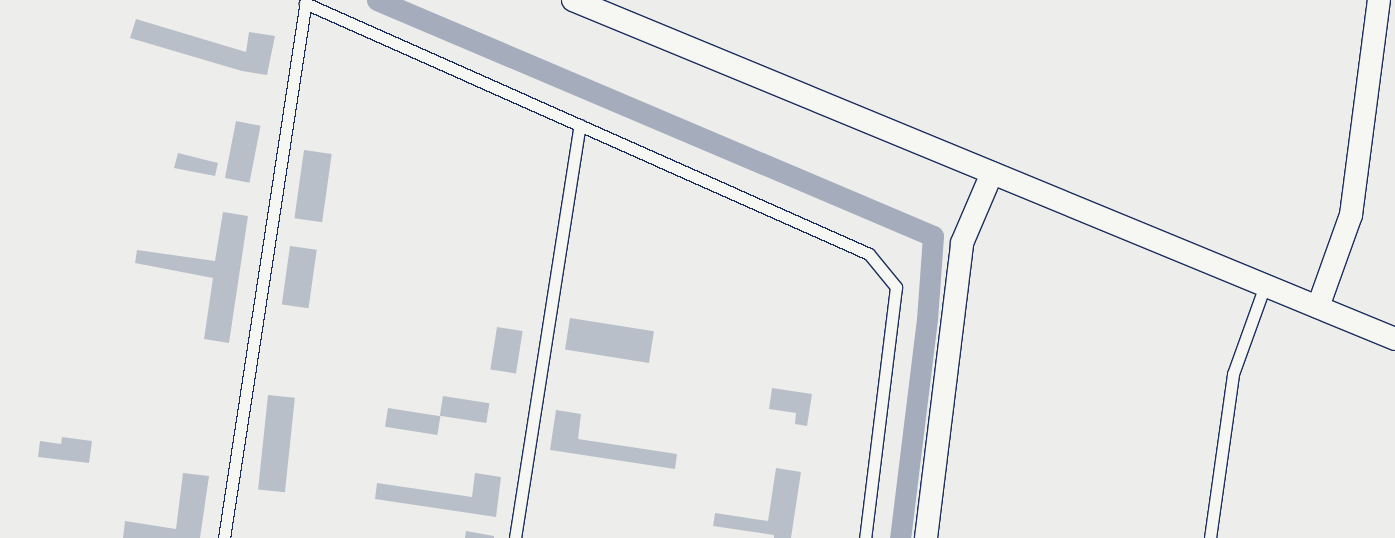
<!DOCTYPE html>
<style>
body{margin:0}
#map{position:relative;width:1395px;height:538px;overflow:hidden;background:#edeeec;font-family:"Indie Flower",sans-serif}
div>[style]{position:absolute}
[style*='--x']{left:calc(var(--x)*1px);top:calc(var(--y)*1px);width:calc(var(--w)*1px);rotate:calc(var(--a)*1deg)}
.canal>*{height:21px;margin:-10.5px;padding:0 10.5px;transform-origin:10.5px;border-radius:10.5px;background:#a5acbc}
.building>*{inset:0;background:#b9bfc8;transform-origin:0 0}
.roads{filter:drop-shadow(1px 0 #1b2f5e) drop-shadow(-1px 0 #1b2f5e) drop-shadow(0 1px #1b2f5e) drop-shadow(0 -1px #1b2f5e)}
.service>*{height:11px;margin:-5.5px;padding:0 5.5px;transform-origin:5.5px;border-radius:5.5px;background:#f6f6f2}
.minor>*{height:22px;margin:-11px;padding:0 11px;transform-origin:11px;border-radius:11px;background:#f6f6f2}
span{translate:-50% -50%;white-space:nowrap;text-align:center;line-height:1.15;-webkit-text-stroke:3.5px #f6f6f2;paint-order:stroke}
</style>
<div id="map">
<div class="canal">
<i style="--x:377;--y:0;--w:604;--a:23"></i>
<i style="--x:933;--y:236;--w:83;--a:94.1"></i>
<i style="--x:927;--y:319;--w:221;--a:97"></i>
</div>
<div class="building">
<i style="clip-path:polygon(136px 19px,246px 52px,249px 32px,275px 36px,267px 75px,242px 71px,130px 38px)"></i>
<i style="left:236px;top:121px;width:25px;height:58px;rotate:11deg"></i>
<i style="left:304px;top:150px;width:28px;height:69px;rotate:8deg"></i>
<i style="clip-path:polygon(178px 153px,218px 163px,215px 176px,174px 168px)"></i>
<i style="clip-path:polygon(223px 212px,248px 216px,229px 343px,204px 339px,213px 278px,135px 263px,137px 250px,215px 261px)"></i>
<i style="left:290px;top:246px;width:27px;height:59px;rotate:8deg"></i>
<i style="left:570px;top:318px;width:85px;height:32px;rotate:9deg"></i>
<i style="left:497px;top:327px;width:26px;height:43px;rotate:9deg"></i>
<i style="clip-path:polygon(772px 388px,812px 394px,807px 426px,795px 424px,796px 413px,769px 409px)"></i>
<i style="left:268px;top:395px;width:27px;height:95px;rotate:6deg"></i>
<i style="left:443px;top:396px;width:47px;height:20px;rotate:9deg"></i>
<i style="left:388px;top:408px;width:53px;height:19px;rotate:9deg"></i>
<i style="clip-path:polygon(556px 410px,581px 414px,578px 439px,677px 454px,675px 469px,550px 450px)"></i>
<i style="clip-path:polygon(62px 437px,92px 441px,89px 463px,38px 457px,40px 441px,61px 444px)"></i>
<i style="clip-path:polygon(776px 468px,801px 472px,791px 538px,774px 538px,774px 535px,713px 526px,715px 513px,768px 521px)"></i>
<i style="clip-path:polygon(183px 473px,209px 476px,200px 538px,123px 538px,125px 521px,176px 529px)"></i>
<i style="clip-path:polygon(475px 473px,501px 477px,496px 517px,375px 499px,377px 483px,472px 497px)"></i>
<i style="clip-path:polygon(466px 531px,494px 536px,494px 538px,465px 538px)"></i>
</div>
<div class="roads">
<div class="service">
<i style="--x:305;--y:3;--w:617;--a:23.99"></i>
<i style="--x:869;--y:254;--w:43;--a:50.7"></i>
<i style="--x:896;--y:287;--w:253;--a:97"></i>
<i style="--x:224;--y:538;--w:544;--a:-81.33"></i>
<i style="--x:515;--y:538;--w:418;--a:-81.1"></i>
<i style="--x:1210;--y:538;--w:166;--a:-82"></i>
<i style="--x:1233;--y:374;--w:95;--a:-70.2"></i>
</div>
<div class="minor">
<i style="--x:573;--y:0;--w:889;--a:22.41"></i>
<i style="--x:1318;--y:307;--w:98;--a:-70.3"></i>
<i style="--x:1351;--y:215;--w:217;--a:-82.6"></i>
<i style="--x:926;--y:538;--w:297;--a:-83"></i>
<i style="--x:962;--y:243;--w:76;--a:-66.8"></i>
</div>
</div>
</div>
